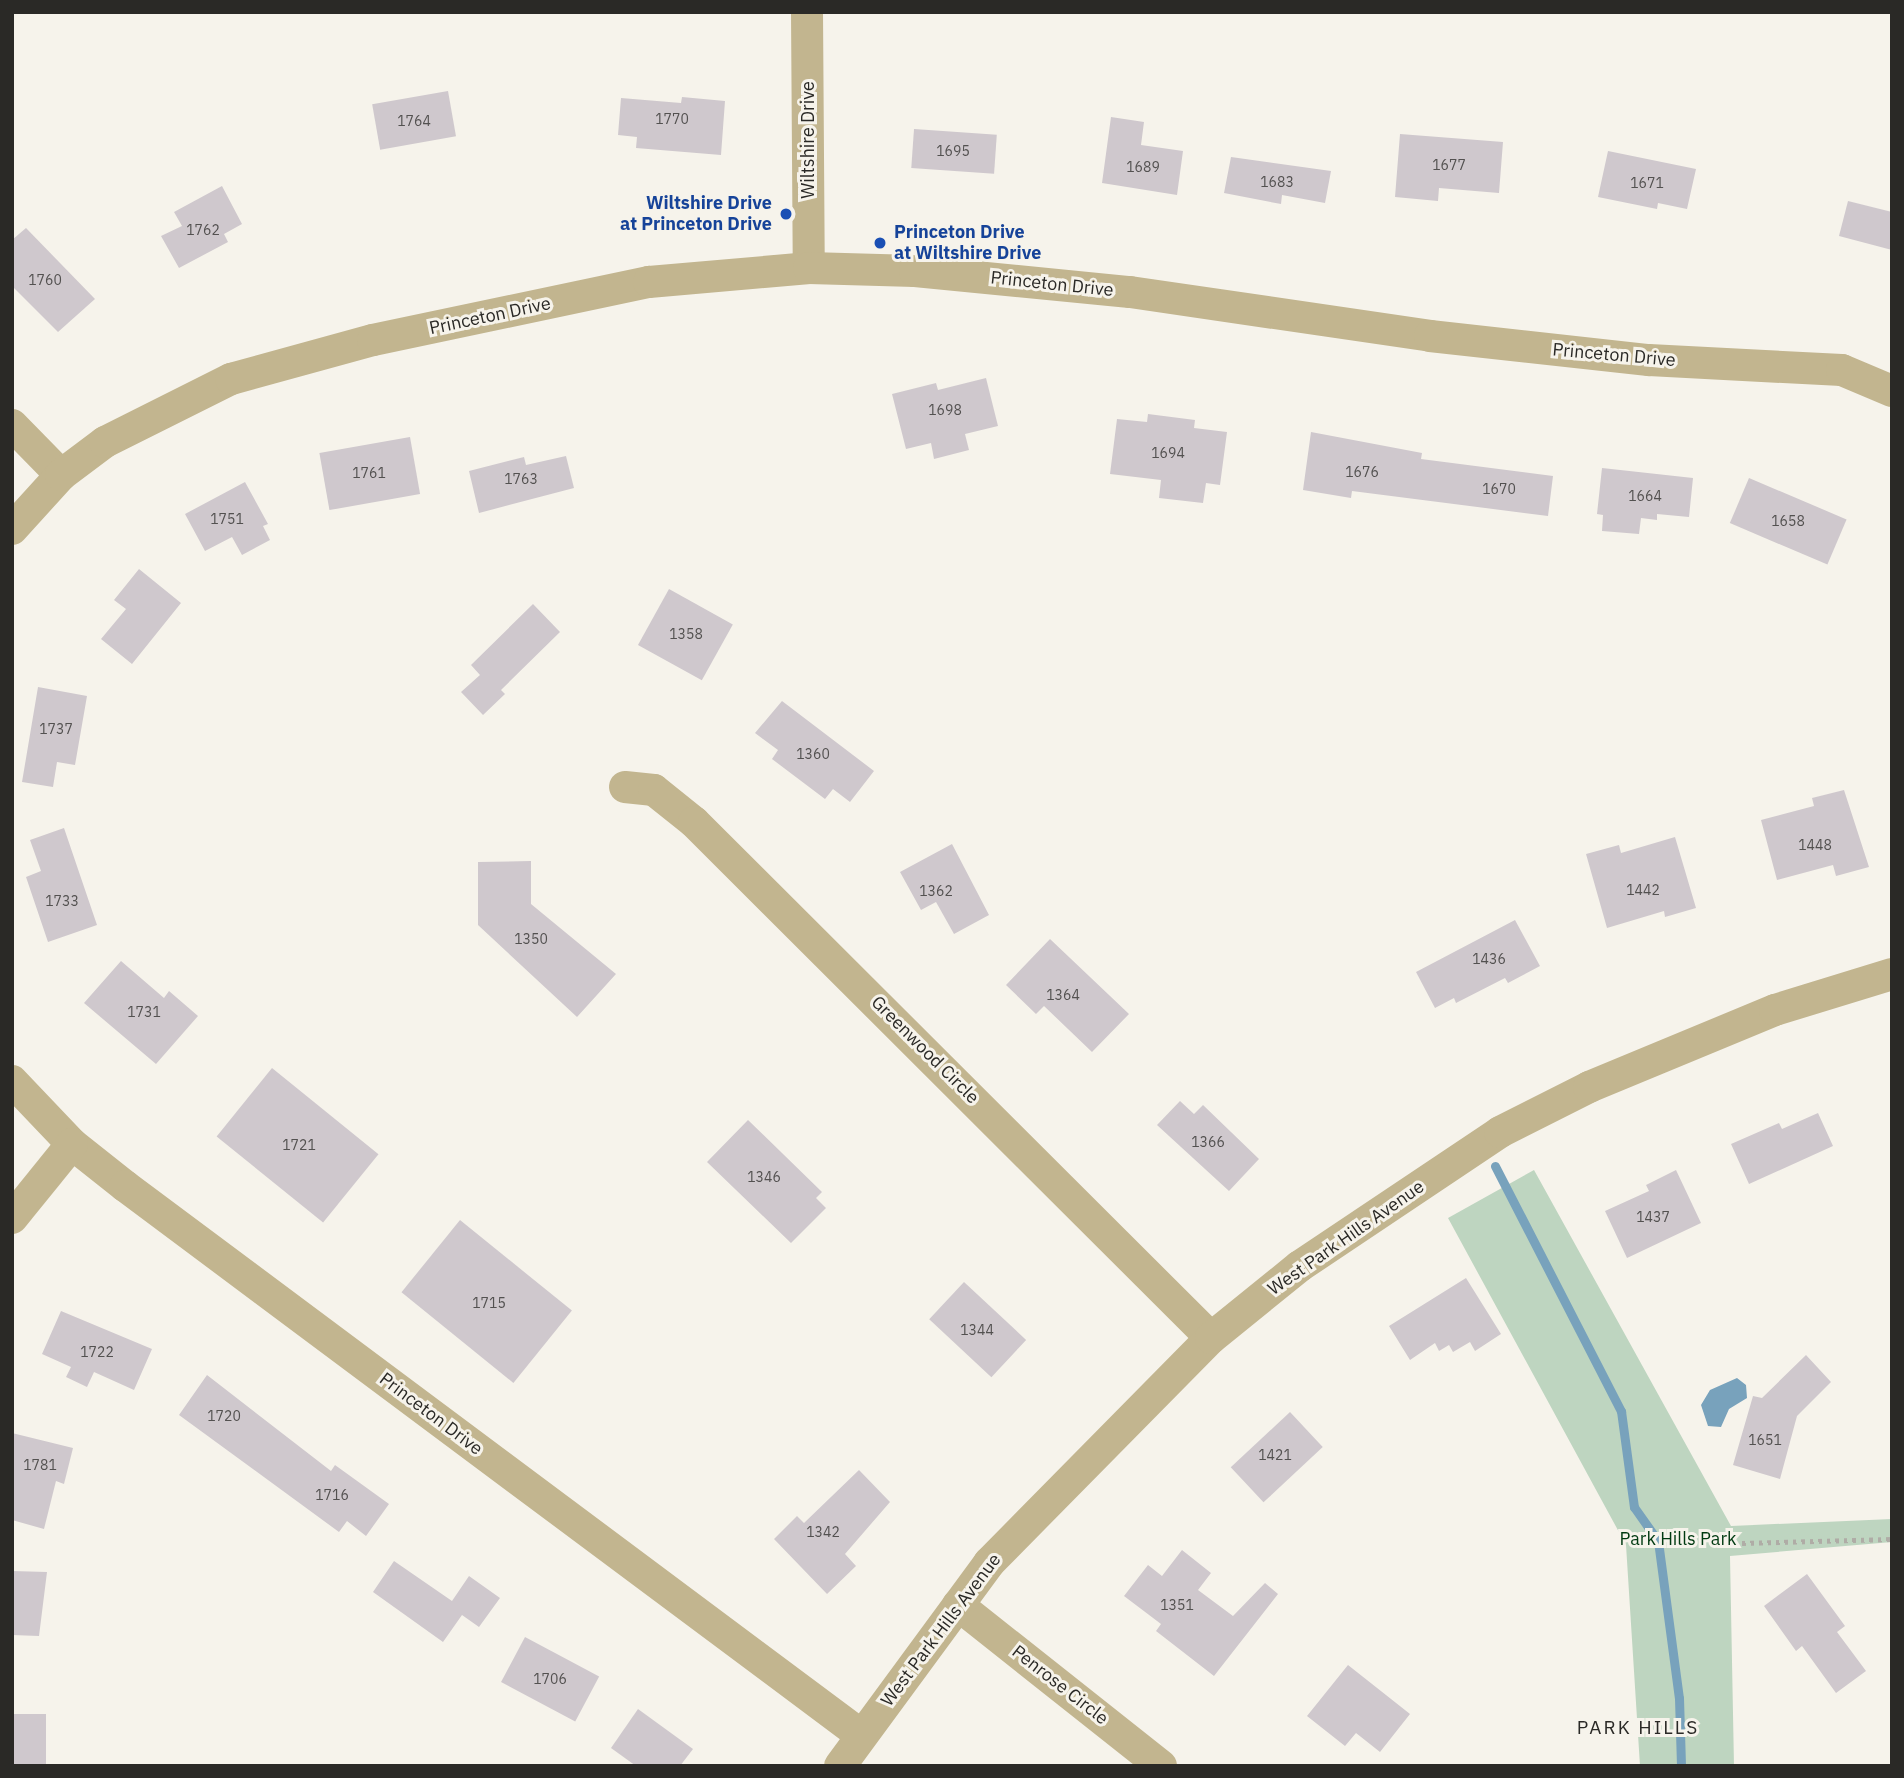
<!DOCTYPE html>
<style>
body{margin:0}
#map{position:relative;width:1904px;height:1778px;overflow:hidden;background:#f6f3eb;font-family:"IBM Plex Sans",sans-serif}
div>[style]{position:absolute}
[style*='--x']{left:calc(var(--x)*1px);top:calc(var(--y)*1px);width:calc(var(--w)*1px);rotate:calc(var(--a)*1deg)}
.green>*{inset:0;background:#bed5c0}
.water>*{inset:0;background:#78a2bc}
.stream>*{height:9px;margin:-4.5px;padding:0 4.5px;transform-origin:4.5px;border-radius:4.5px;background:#78a2bc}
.building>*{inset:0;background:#cfc8cd;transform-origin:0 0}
.path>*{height:4.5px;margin-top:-2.25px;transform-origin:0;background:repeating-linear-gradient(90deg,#afaca6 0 3.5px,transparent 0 8.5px)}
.street>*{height:32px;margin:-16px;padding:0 16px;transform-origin:16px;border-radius:16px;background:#c2b58f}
.dots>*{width:19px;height:19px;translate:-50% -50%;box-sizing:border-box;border:4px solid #f6f3eb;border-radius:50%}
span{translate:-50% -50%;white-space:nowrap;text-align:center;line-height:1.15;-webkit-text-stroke:6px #f6f3eb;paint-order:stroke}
.number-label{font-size:14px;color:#535150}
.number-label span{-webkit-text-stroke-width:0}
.street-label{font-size:18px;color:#2a2926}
.transit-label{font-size:18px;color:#164399;font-weight:700}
.right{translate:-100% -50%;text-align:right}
.left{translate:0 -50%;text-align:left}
.park-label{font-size:18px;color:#003a11}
.neighbourhood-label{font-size:19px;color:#2a2926;letter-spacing:2px}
.frame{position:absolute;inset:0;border:14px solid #2a2926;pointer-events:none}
</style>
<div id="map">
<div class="green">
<i style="clip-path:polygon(1534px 1170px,1731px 1526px,1892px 1519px,1892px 1542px,1730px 1556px,1734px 1766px,1640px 1766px,1626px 1545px,1448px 1218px)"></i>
</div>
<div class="water">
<i style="clip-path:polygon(1737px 1378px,1746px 1385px,1747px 1398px,1729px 1409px,1721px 1427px,1708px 1426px,1701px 1405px,1710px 1390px)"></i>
</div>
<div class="stream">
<i style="--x:1495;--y:1166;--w:276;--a:62.8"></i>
<i style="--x:1621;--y:1411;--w:97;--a:82.3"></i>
<i style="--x:1634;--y:1507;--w:42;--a:54.8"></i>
<i style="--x:1658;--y:1541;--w:158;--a:82.4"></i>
<i style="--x:1679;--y:1698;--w:68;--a:88.3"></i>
</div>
<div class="building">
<i style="left:448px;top:91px;width:46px;height:77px;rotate:80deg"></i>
<i style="clip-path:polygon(682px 97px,725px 101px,721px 155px,636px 148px,637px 137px,618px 135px,621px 98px,681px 103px)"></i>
<i style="clip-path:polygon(1111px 117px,1144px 122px,1141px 145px,1183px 151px,1177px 195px,1102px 183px)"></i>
<i style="left:914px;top:129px;width:83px;height:39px;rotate:4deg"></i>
<i style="clip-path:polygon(1400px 134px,1503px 142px,1499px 193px,1439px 188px,1438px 201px,1395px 197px)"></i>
<i style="clip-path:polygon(1608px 151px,1696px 169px,1687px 209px,1658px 203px,1657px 209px,1598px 197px)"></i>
<i style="clip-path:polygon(1231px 157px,1331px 171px,1325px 203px,1282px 195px,1281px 204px,1224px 193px)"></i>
<i style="clip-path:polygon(222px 186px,242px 224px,224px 234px,228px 242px,179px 268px,161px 236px,182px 226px,174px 212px)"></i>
<i style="clip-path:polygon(1848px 201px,1892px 212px,1892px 250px,1839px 236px)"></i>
<i style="clip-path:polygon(26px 228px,95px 299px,58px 332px,12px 286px,12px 240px)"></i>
<i style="clip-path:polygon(986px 378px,998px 426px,965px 434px,969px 450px,934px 459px,931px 443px,906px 449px,892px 394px,936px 383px,938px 390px)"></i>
<i style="clip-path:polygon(1148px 414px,1195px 420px,1194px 428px,1227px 432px,1220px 485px,1206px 483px,1203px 503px,1159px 498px,1161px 480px,1110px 474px,1117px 419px,1147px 422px)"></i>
<i style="clip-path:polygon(1311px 432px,1422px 453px,1421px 459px,1553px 476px,1548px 516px,1352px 491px,1351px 498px,1303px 490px)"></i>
<i style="left:410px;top:437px;width:58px;height:92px;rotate:80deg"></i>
<i style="clip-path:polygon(566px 456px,574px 488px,479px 513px,469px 471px,524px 457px,526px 465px)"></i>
<i style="clip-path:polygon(1602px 468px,1693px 478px,1689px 517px,1657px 514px,1657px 520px,1641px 518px,1639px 534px,1602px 531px,1603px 515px,1597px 514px)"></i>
<i style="left:1749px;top:478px;width:106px;height:49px;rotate:23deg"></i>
<i style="clip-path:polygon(245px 482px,268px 524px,263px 526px,270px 540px,242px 555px,232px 537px,205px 551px,185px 514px)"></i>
<i style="clip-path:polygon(139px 569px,181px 603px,132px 664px,101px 639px,126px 609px,114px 600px)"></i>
<i style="left:669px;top:589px;width:73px;height:64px;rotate:29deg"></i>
<i style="clip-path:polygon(533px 604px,560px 632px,501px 690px,505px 694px,483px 715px,461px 692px,480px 675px,471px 665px)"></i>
<i style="clip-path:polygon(38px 687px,87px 696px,75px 765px,57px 762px,53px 787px,22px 782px)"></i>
<i style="clip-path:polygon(782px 701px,874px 771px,850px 802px,833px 789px,825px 799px,772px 759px,778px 750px,755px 733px)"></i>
<i style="clip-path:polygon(1844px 790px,1869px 867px,1836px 876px,1833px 865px,1777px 880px,1761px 820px,1814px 806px,1812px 798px)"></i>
<i style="clip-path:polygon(64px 828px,97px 925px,48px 942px,26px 877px,41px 871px,30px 840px)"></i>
<i style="clip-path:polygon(1675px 837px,1696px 908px,1665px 917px,1664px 911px,1607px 928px,1586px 854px,1619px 845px,1621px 853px)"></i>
<i style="clip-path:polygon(952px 844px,989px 915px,954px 934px,936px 902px,921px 910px,900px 872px)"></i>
<i style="clip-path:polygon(531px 861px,531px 904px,616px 974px,577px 1017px,478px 925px,478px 862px)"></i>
<i style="clip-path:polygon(1515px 920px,1540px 966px,1508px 983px,1505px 978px,1456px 1003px,1454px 998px,1435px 1008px,1416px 972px)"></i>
<i style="clip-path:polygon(1050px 939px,1129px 1014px,1092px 1052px,1044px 1006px,1036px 1014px,1006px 985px)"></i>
<i style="clip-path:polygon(121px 961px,164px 998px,169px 991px,198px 1016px,156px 1064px,84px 1003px)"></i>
<i style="left:272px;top:1068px;width:137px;height:88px;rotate:39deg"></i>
<i style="clip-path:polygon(1180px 1101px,1194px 1114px,1203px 1105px,1259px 1159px,1229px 1191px,1157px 1125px)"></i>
<i style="clip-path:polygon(1818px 1113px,1833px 1146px,1749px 1184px,1731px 1144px,1779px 1123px,1782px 1129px)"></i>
<i style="clip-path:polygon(748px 1120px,822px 1192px,816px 1198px,826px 1208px,791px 1243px,707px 1162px)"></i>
<i style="clip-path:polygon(1676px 1170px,1701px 1223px,1627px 1258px,1605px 1211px,1649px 1191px,1646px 1185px)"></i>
<i style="left:460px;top:1220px;width:144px;height:93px;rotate:39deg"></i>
<i style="clip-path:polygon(1466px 1278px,1501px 1334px,1475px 1351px,1470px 1342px,1453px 1352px,1449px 1345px,1439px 1351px,1435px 1343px,1410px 1360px,1389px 1326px)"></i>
<i style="left:964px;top:1282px;width:85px;height:51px;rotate:43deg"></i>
<i style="clip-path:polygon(61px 1311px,152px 1349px,134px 1390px,94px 1372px,87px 1387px,66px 1377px,71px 1367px,42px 1354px)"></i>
<i style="clip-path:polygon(1806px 1355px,1831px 1382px,1797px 1416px,1780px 1479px,1733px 1465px,1753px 1396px,1762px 1398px)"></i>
<i style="clip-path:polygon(207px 1375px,331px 1471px,335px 1465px,389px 1504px,366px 1536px,347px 1521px,339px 1532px,179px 1415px)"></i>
<i style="left:1290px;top:1412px;width:48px;height:81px;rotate:47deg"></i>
<i style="clip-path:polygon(12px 1433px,73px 1448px,64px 1484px,56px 1481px,44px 1529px,12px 1520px)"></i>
<i style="clip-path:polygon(859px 1470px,890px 1502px,845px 1554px,856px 1566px,827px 1594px,774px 1539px,797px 1516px,804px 1523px)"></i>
<i style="clip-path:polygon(1182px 1550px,1211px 1573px,1198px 1590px,1233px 1616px,1265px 1583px,1278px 1594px,1214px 1676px,1156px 1631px,1161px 1624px,1124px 1596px,1148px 1565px,1162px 1576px)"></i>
<i style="clip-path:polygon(394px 1561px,452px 1601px,469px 1576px,500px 1598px,479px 1627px,462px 1615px,443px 1642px,373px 1592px)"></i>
<i style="clip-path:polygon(12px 1571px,47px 1572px,39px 1636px,12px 1635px)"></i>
<i style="clip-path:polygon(1807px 1574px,1845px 1626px,1837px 1632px,1866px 1671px,1836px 1693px,1802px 1646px,1796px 1651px,1764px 1606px)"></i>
<i style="left:525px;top:1637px;width:84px;height:51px;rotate:28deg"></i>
<i style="clip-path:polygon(1348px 1665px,1410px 1714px,1380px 1752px,1356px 1733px,1345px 1746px,1307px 1716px)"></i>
<i style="clip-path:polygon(638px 1709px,693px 1749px,680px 1766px,636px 1766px,611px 1748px)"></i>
<i style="left:12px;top:1714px;width:34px;height:52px"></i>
</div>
<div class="path">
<i style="--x:1742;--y:1543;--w:150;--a:-1.5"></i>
</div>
<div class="street">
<i style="--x:807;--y:12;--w:256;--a:89.6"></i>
<i style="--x:12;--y:425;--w:70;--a:45.6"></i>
<i style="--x:12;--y:529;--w:73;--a:-47.8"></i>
<i style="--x:61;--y:475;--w:55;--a:-36.9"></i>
<i style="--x:105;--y:442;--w:141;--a:-26.6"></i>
<i style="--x:231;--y:379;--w:147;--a:-15.4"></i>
<i style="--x:373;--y:340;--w:282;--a:-11.9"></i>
<i style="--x:649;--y:282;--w:161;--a:-5"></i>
<i style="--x:809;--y:268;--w:106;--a:1.6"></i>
<i style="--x:915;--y:271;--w:216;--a:5.6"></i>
<i style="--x:1130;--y:292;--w:303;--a:8.3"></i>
<i style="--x:1430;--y:336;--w:220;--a:6.3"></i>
<i style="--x:1649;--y:360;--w:193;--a:3"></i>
<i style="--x:1842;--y:370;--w:54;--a:22.8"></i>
<i style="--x:625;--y:787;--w:29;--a:6"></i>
<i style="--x:654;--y:790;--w:51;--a:38.7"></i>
<i style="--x:694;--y:822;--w:730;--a:44.94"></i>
<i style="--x:12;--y:1081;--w:87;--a:46.4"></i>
<i style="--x:72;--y:1144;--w:68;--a:38.4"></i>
<i style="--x:125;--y:1186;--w:918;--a:36.72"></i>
<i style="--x:12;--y:1218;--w:95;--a:-51"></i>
<i style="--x:958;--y:1605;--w:259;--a:38.4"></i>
<i style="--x:840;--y:1766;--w:252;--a:-53.7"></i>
<i style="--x:989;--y:1563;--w:316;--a:-45.4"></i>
<i style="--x:1211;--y:1338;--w:114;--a:-39"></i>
<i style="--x:1300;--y:1266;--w:241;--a:-33.8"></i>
<i style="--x:1500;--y:1132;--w:100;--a:-26.8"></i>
<i style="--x:1589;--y:1087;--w:201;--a:-22.5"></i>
<i style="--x:1775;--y:1010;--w:122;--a:-17.1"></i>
</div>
<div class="dots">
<i style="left:786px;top:214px;background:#1a4fb4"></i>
<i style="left:880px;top:243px;background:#1a4fb4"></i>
</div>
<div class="number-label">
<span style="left:672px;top:119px">1770</span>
<span style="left:414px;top:121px">1764</span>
<span style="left:953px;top:151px">1695</span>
<span style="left:1449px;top:165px">1677</span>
<span style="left:1143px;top:167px">1689</span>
<span style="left:1277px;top:182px">1683</span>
<span style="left:1647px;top:183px">1671</span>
<span style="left:203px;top:230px">1762</span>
<span style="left:45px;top:280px">1760</span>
<span style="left:945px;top:410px">1698</span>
<span style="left:1168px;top:453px">1694</span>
<span style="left:1362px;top:472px">1676</span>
<span style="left:369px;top:473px">1761</span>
<span style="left:521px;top:479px">1763</span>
<span style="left:1499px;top:489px">1670</span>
<span style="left:1645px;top:496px">1664</span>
<span style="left:227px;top:519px">1751</span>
<span style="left:1788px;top:521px">1658</span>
<span style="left:686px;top:634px">1358</span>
<span style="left:56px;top:729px">1737</span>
<span style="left:813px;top:754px">1360</span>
<span style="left:1815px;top:845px">1448</span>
<span style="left:1643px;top:890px">1442</span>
<span style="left:936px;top:891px">1362</span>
<span style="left:62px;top:901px">1733</span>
<span style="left:531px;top:939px">1350</span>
<span style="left:1489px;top:959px">1436</span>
<span style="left:1063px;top:995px">1364</span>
<span style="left:144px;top:1012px">1731</span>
<span style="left:1208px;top:1142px">1366</span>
<span style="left:299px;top:1145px">1721</span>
<span style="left:764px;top:1177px">1346</span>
<span style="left:1653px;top:1217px">1437</span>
<span style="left:489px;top:1303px">1715</span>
<span style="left:977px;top:1330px">1344</span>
<span style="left:97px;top:1352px">1722</span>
<span style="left:224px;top:1416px">1720</span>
<span style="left:1765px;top:1440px">1651</span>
<span style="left:1275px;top:1455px">1421</span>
<span style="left:40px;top:1465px">1781</span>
<span style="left:332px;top:1495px">1716</span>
<span style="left:823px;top:1532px">1342</span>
<span style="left:1177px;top:1605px">1351</span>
<span style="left:550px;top:1679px">1706</span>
</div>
<div class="street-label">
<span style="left:808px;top:140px;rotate:-90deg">Wiltshire Drive</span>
<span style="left:1052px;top:284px;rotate:6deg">Princeton Drive</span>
<span style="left:490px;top:316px;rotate:-12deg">Princeton Drive</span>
<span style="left:1614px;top:355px;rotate:5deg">Princeton Drive</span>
<span style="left:925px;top:1050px;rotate:45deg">Greenwood Circle</span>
<span style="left:1346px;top:1238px;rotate:-35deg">West Park Hills Avenue</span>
<span style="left:431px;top:1414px;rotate:37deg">Princeton Drive</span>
<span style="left:941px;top:1630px;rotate:-53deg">West Park Hills Avenue</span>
<span style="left:1060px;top:1685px;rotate:38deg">Penrose Circle</span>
</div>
<div class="transit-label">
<span class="right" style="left:772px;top:214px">Wiltshire Drive<br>at Princeton Drive</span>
<span class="left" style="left:894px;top:243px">Princeton Drive<br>at Wiltshire Drive</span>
</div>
<div class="park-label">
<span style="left:1678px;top:1539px">Park Hills Park</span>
</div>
<div class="neighbourhood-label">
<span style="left:1638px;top:1728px">PARK HILLS</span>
</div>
<div class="frame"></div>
</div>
